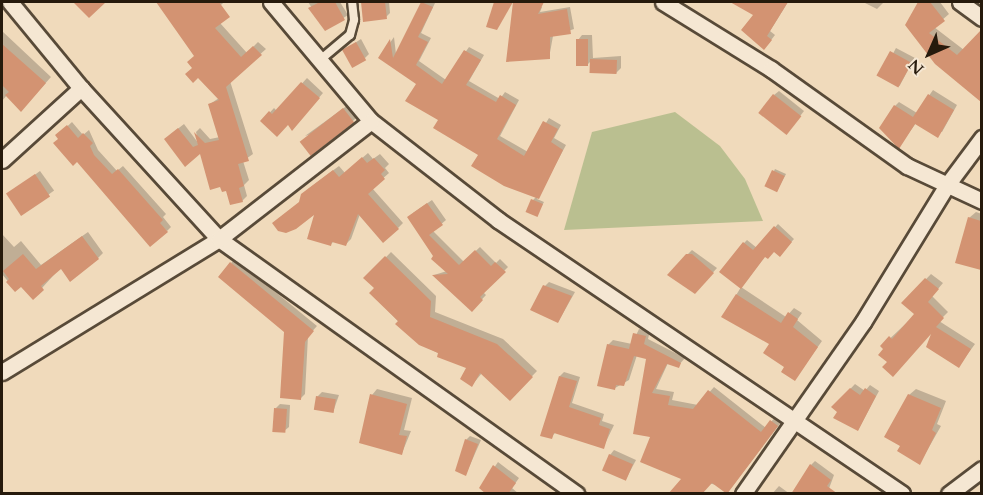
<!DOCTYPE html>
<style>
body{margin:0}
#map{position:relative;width:983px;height:495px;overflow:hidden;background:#f0dabb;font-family:Cardo,serif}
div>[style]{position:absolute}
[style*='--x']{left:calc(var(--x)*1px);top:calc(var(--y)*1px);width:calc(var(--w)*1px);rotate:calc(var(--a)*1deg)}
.green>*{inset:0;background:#babf90}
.shadow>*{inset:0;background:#0003;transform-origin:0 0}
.building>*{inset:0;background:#d39372;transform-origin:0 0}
.roads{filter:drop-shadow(2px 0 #584a38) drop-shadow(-2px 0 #584a38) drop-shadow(0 2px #584a38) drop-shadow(0 -2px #584a38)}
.lane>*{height:8px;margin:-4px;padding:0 4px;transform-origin:4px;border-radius:4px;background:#f5e7d3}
.street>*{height:15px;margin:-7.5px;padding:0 7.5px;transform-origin:7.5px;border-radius:7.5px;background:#f5e7d3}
span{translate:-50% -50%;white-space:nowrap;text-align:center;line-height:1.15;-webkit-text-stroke:4.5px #f5e7d3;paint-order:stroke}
.frame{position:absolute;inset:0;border:3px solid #261a0c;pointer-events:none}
.north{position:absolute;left:899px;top:24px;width:60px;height:60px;-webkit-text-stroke:4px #f5e7d3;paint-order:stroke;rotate:225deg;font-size:16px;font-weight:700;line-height:24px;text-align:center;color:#261a0c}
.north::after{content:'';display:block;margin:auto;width:21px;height:27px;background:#261a0c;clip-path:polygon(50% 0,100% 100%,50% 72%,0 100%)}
</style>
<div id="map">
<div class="green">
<i style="clip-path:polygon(675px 112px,720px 146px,745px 179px,763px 221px,564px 230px,592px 132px)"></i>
</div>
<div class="shadow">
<i style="clip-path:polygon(158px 2px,224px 2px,214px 12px,220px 23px,247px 53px,258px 42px,266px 49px,230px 81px,253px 154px,243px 161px,249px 180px,244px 185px,247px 196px,242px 201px,227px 189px,201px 151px,185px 165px,171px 134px,184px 124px,199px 144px,196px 132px,200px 128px,210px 139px,220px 137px,210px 104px,219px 98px,194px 68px,196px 56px)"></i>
<i style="clip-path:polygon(308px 2px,340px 2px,348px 15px,326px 29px)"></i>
<i style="clip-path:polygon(362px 2px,389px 2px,390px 13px,386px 17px,364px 20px)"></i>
<i style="clip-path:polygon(423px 2px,435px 3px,421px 33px,431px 38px,419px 61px,446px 80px,469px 47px,484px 55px,469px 81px,500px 99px,505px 92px,519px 100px,500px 136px,528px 152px,549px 118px,561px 125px,554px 138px,566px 145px,537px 199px,544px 202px,537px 215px,533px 200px,536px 197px,440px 119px,418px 83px,380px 57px,394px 37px,396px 54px)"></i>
<i style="clip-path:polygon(515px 2px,528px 2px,542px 7px,540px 12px,570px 7px,574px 29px,553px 36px,549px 58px,508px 61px)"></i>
<i style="clip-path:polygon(747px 2px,788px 2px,770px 31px,775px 35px,768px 44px,756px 15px,743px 8px)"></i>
<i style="clip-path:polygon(863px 2px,884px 2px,877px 9px)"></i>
<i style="clip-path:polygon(920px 2px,940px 2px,949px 14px,934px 27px,964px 50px,982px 33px,982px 93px,978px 97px,907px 25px)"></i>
<i style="clip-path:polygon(2px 31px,51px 77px,27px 104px,7px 95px,2px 101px)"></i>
<i style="clip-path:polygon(582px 35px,592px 35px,593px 58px,621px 56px,621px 68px,616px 73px,591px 61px,588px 64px,578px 40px)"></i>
<i style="clip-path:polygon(361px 39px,369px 54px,365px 58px,344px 50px)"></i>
<i style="left:896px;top:48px;width:21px;height:32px;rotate:28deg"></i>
<i style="clip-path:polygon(307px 78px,323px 93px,296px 124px,262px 121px,274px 108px,277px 111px)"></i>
<i style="clip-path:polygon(933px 90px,957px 105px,942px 132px,916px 123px,899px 147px,895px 106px,899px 102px,917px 113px)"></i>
<i style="clip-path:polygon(779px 91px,804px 111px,790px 129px,774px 95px)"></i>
<i style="clip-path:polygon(348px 105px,357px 117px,353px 121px,305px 136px)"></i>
<i style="clip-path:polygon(72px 122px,83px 135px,89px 130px,98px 150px,117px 171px,123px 166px,166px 214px,163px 217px,171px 227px,167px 231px,58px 135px)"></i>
<i style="clip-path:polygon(368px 153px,373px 159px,380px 154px,389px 164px,385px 168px,389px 173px,372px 188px,403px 223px,398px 228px,360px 214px,351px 239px,346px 244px,334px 241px,331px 244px,317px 211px,301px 201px,308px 189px,339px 166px,345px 173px)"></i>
<i style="clip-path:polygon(775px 169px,786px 174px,777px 191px,774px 171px)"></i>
<i style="left:40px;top:171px;width:24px;height:40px;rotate:54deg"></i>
<i style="clip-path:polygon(432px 200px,446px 220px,433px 231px,464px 262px,480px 247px,496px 263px,500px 259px,508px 267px,483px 292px,486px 295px,472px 310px,434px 275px,447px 271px,413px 213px)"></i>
<i style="clip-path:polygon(976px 212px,982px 214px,982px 255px,962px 243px,969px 218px)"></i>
<i style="clip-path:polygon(778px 224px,794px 239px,780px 255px,774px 250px,766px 255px,744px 284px,744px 243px,747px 240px,757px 248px)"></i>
<i style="clip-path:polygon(88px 232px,103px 253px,98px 258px,61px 267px,33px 298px,21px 284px,15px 290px,2px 274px,2px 234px,14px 247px,21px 241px,41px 265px)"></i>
<i style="clip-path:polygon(692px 250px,717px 268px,699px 288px,687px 255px)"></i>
<i style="clip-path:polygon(391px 252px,436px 296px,435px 312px,503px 339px,537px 371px,510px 399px,482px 373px,472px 385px,468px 368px,420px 344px,371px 293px,376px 288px,366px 278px)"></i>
<i style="clip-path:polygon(235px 259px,317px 326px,308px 336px,305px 394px,301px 398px,286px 332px,231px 263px)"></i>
<i style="clip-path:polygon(931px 274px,943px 283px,932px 296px,948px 312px,939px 321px,975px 344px,959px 366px,935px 329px,889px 362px,882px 346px,916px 314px,903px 303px)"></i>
<i style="clip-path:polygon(549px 282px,575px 292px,558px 322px,545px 286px)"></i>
<i style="clip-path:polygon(741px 287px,786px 317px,794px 308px,802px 313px,797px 320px,822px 341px,795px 379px,771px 343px,723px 317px)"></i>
<i style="clip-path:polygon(639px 329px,650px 331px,648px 339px,685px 358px,678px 366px,668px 363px,656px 389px,674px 392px,672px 400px,698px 405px,714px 387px,766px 428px,776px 416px,782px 421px,731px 488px,684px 478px,652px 436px,648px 358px,637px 355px,629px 380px,615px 388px,608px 345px,613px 340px,632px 344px)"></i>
<i style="clip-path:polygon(564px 372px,580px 377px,572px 403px,604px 414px,602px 421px,614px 425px,603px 448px,556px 432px,551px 437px,560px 376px)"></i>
<i style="clip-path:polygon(855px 384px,865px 391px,870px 385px,879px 391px,858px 430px,833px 407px)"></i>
<i style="clip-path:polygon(377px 389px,412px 398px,404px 430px,411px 431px,402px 453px,372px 395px)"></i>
<i style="clip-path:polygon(916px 389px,946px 401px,937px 424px,941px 426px,920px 463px,902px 446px,909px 395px)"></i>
<i style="clip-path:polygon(322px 392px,339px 395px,333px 412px,317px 397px)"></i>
<i style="clip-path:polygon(280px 404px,290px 405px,289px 427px,284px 431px,276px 408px)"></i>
<i style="clip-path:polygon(470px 436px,481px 440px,466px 474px,466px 440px)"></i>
<i style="clip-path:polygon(614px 450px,636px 460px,626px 479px,610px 455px)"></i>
<i style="clip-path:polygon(815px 461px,834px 475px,827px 494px,811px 465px)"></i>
<i style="clip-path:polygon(498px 462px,519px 478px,512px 488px,519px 494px,489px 494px,481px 487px)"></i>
<i style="clip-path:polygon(779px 486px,790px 494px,772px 494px)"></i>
</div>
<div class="building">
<i style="clip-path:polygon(73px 2px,106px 2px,89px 18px)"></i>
<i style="clip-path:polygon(156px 2px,219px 2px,230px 17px,215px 28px,241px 57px,253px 46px,262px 55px,226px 87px,249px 161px,238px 164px,244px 186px,239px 188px,243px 202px,230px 205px,226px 191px,222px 192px,220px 187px,210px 190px,200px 154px,185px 167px,164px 139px,178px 128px,193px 147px,198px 145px,194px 132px,205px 143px,219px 140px,208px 104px,219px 100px,198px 78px,193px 83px,185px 74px,192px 68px,187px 62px,194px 56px)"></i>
<i style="clip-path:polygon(320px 2px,335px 2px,345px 20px,325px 31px,308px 8px)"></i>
<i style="clip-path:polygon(361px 2px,385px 2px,387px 19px,363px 22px)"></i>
<i style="clip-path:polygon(421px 2px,433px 7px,418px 37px,428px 42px,416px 65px,442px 84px,464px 50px,481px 60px,466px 85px,496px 102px,500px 95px,516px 105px,497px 139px,524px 156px,543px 121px,558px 129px,551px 142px,563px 150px,539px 199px,504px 186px,471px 166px,478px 155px,433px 128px,438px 120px,405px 101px,416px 84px,378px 58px,390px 39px,393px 58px)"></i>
<i style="clip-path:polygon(494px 2px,513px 2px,497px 30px,486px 27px)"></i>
<i style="clip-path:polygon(513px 2px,544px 2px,538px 14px,567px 9px,571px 34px,550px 37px,550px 59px,506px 62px)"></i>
<i style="clip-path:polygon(730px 2px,788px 2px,767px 36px,772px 40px,764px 50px,741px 30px,753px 15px)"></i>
<i style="clip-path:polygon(918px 2px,930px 2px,945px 21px,929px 33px,957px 55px,981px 30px,981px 102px,935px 64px,905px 25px)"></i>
<i style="left:576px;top:39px;width:12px;height:27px"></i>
<i style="left:356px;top:42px;width:21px;height:16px;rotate:61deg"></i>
<i style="clip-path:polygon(2px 44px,46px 83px,21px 112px,5px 95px,9px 92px,2px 85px)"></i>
<i style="left:890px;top:51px;width:25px;height:28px;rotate:29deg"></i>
<i style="left:590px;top:59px;width:27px;height:14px;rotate:2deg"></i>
<i style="clip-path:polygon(301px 82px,320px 98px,292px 131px,288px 125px,277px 137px,260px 121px,269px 111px,272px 114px)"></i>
<i style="left:773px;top:94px;width:36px;height:24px;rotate:38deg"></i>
<i style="clip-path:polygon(928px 94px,954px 110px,938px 138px,915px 124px,899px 149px,879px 128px,894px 105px,913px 117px)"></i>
<i style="left:343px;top:108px;width:18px;height:55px;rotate:52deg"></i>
<i style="clip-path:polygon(67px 125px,78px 138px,83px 133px,93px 143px,90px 146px,94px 155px,112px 174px,118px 169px,163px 220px,160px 223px,168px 232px,150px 247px,77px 162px,73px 166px,53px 143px,58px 139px,55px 135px)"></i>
<i style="clip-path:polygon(362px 157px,367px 163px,374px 158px,385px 170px,381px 174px,385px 179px,368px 194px,399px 229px,383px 243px,358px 214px,346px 246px,332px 242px,331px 246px,307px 239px,314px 215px,296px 229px,286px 233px,278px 231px,272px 223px,299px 202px,301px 194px,333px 170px,339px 177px)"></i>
<i style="left:772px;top:170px;width:14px;height:18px;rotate:25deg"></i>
<i style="left:35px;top:174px;width:27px;height:35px;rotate:56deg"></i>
<i style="left:531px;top:199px;width:13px;height:14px;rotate:23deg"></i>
<i style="clip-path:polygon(427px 203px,443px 225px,429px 235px,459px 265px,475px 250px,491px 266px,495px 262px,506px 272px,480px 297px,483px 300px,472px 312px,432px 275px,448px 274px,431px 259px,433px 256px,407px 217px)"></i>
<i style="clip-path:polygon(968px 217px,981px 221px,981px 270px,955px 263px)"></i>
<i style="clip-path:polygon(774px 226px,792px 242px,780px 257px,774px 252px,768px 259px,765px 257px,741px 289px,719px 272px,743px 242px,753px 250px)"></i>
<i style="clip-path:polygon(82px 236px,99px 259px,70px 282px,61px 269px,41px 286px,44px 290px,33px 300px,21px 287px,15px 292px,6px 282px,9px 279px,3px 271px,23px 254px,36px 269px)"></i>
<i style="clip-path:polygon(686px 254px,692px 254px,714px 273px,695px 294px,667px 275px)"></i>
<i style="clip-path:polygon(385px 256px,431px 301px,430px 317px,497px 344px,533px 377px,510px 401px,480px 373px,472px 387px,460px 379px,466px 368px,437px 357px,438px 353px,419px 345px,395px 324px,398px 321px,369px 293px,374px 288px,363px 278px)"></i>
<i style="clip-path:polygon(230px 262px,314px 331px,305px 342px,301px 400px,280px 398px,284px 332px,218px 277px)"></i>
<i style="clip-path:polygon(925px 278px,939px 289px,928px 302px,944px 318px,936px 327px,971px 349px,959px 368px,926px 347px,931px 334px,893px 377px,882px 367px,887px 362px,878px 355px,883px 349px,880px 346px,889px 336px,892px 339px,914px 314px,901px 303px)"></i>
<i style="clip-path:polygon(543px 285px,572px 296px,558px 323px,530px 310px)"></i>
<i style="clip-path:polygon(736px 294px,781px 323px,788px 312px,798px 319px,793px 327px,818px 347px,795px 381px,781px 372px,784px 367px,763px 353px,769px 344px,721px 317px)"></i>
<i style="clip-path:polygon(633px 333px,646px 336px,644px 344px,681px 363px,679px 368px,667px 364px,652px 393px,670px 396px,668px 405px,693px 409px,708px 390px,761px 432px,770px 420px,778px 426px,727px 494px,712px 483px,702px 494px,668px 494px,681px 479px,640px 462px,650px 437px,633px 434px,646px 359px,634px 356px,624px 386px,616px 385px,615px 390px,597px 386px,607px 344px,629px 349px)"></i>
<i style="clip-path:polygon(559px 376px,577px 381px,569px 407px,601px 418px,599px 425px,610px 429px,604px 449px,554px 433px,552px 439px,540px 436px)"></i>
<i style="clip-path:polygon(850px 388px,860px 395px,865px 388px,876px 396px,858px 431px,833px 418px,837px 412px,831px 407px)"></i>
<i style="clip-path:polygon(370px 394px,407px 404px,399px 435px,407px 436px,402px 455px,359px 443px)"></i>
<i style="clip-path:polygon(908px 394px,941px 408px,932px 430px,936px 433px,920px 465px,897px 451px,900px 446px,884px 437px)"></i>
<i style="left:316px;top:396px;width:20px;height:14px;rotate:9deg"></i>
<i style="left:274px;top:408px;width:13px;height:24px;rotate:4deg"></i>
<i style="clip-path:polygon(465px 439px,478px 444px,466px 476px,455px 471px)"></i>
<i style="left:609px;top:454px;width:26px;height:18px;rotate:23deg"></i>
<i style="clip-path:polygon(810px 464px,831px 480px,827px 486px,838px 494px,791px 494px)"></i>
<i style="clip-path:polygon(493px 465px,516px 483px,508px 494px,486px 494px,479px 488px)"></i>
</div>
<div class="roads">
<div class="lane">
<i style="--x:320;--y:60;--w:39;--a:-40"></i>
<i style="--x:350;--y:35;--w:16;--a:-75"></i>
<i style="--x:354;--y:20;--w:18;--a:-96"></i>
</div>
<div class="street">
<i style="--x:10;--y:2;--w:112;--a:50.5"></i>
<i style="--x:81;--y:88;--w:205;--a:47.6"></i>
<i style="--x:219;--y:239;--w:439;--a:35.5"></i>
<i style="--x:271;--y:2;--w:155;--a:50"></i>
<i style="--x:371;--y:121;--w:161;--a:37.9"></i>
<i style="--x:498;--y:220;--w:488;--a:34.1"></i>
<i style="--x:663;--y:2;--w:127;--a:31.8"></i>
<i style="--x:771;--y:69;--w:167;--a:35.5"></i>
<i style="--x:907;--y:166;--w:83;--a:25"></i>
<i style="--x:960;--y:2;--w:27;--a:36"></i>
<i style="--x:2;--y:160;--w:107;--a:-42.3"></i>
<i style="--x:2;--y:372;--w:255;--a:-31.5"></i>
<i style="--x:219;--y:239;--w:192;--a:-37.8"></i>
<i style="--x:743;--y:494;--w:210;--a:-55.1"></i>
<i style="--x:863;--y:322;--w:161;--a:-58.5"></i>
<i style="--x:947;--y:185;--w:59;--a:-53.3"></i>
<i style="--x:949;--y:494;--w:41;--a:-37.1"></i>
</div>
</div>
<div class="frame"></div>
<div class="north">N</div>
</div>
